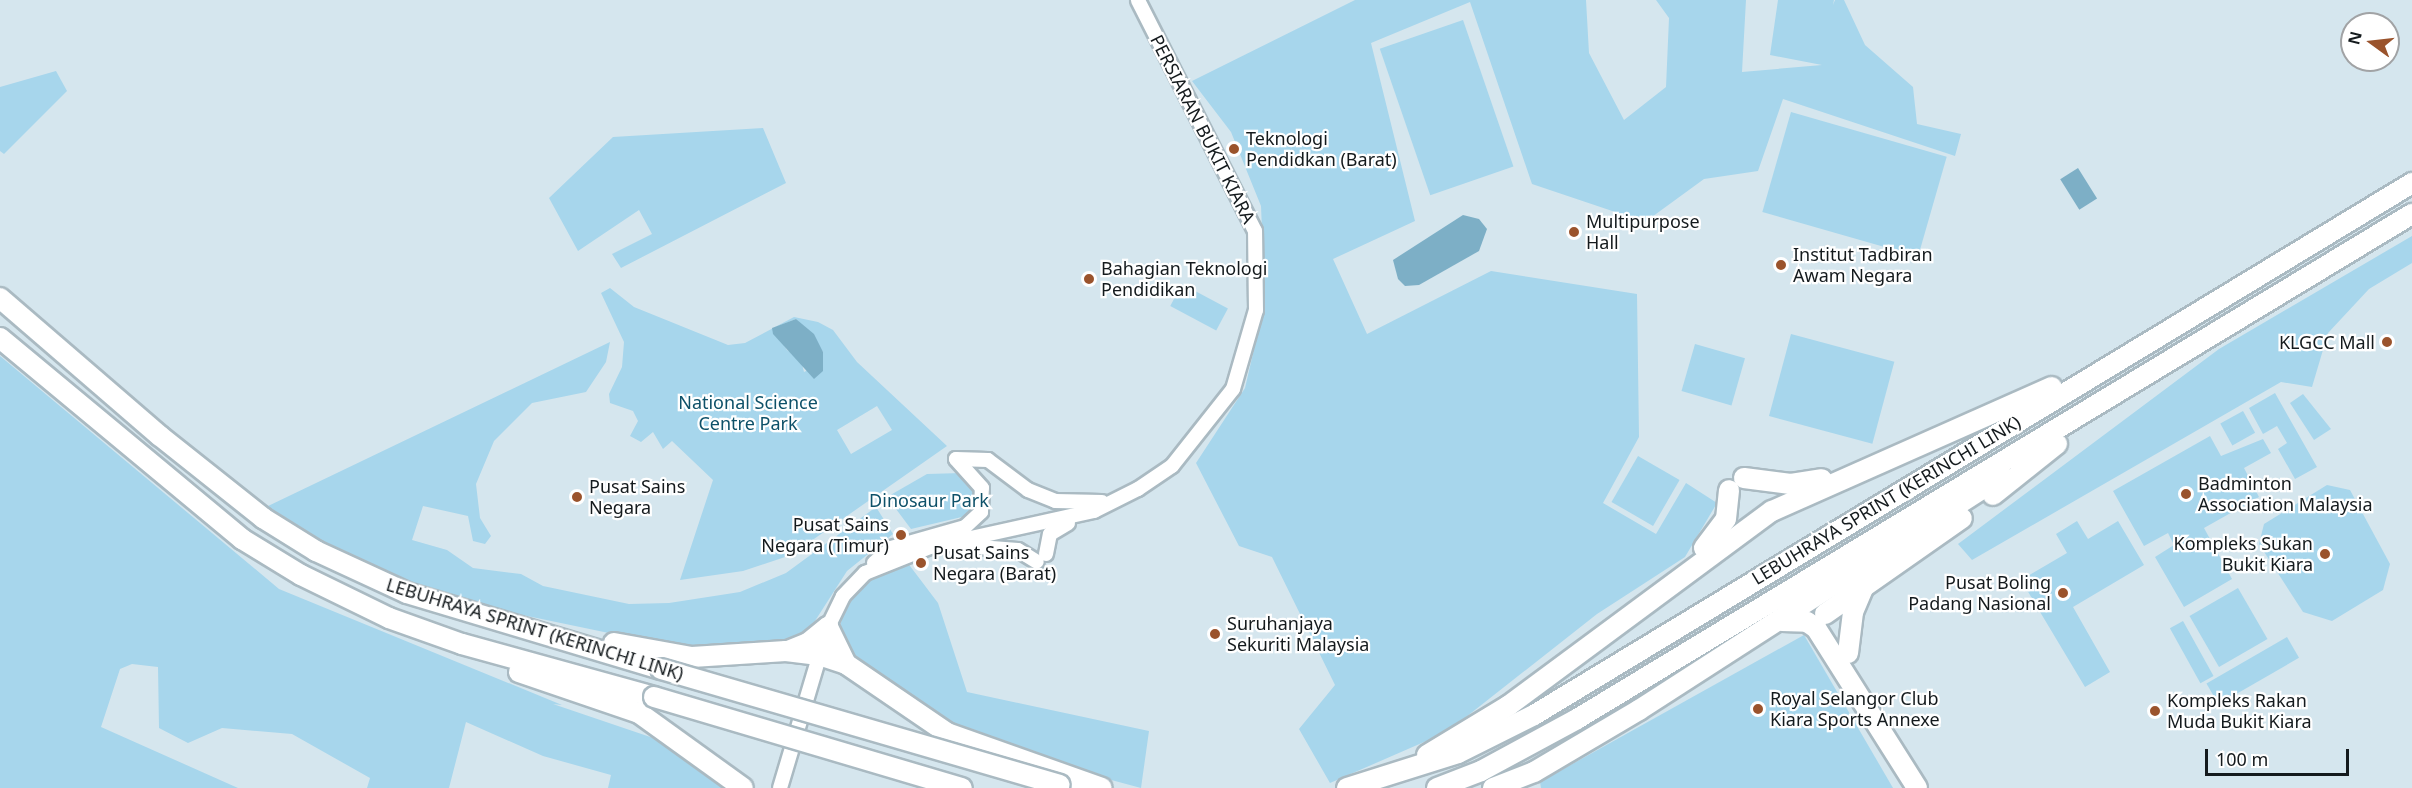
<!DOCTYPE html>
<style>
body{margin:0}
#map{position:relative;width:2412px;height:788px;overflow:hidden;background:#d5e6ee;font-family:"Noto Sans",sans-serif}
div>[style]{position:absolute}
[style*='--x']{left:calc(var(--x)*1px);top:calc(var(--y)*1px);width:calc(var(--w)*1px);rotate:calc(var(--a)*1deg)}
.green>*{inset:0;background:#a7d6ec;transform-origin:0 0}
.water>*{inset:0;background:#7dafc6;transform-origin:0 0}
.roads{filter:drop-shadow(2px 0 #aabac2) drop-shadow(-2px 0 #aabac2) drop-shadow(0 2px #aabac2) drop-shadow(0 -2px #aabac2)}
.minor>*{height:14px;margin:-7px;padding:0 7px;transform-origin:7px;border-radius:7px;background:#fff}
.highway>*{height:20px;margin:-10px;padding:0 10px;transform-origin:10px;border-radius:10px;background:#fff}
.bridges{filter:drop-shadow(2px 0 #aabac2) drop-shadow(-2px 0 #aabac2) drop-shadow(0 2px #aabac2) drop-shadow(0 -2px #aabac2)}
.highway-bridge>*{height:20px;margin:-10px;padding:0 10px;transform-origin:10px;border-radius:10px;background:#fff}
.dots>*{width:16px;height:16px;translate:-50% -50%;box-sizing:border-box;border:3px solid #fff;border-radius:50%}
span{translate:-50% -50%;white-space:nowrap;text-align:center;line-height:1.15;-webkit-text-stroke:4.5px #fff;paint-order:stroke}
.street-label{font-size:18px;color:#141a1d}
.poi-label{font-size:18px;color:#141a1d}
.left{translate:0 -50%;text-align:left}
.right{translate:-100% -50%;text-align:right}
.park-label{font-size:18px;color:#0e5169}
.north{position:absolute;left:2340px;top:12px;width:60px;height:60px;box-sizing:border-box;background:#fff;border:2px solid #a1a3a5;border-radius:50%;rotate:285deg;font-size:16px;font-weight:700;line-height:24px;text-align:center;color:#141a1d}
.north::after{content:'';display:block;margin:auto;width:21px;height:27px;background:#9a532c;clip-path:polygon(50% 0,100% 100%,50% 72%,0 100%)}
.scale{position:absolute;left:2205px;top:749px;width:144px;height:27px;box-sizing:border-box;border:3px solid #141a1d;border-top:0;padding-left:8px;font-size:18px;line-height:21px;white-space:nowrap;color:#141a1d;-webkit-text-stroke:4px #fff;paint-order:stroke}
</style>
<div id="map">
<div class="green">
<i style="clip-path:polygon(1355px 0,1586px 0,1589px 53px,1624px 120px,1666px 87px,1669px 18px,1656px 0,1746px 0,1742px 72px,1822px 65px,1770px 55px,1778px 0,1834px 0,1833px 5px,1835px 0,1844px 0,1865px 45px,1913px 87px,1917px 124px,1961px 134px,1955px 156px,1783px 99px,1758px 171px,1704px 179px,1645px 222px,1532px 184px,1470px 2px,1371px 43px,1415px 221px,1333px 259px,1367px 334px,1491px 271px,1637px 294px,1639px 437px,1603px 503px,1656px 534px,1686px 483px,1717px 503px,1685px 557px,1597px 614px,1447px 732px,1330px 783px,1299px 729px,1335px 685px,1272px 557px,1239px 546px,1196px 463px,1245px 388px,1265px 302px,1261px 206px,1231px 132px,1192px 81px)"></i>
<i style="left:1463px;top:20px;width:155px;height:88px;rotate:71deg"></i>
<i style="clip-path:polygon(56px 71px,67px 91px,4px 154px,0 151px,0 87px)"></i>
<i style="left:1791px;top:112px;width:162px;height:104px;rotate:16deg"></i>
<i style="clip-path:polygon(763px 128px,786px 183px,621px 268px,612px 254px,652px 234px,639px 210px,578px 251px,549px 198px,613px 137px)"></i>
<i style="clip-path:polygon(2412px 236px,2412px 263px,2369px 289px,2328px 333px,2312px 387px,2281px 382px,1972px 560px,1958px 544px,2219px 349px)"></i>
<i style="left:1182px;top:284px;width:52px;height:25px;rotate:28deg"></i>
<i style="clip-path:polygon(evenodd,610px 288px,634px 307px,728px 345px,745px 343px,794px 317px,818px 322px,833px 330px,857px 362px,947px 446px,791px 555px,743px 571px,680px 580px,713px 480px,672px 441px,663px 449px,653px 432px,641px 442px,630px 436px,638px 421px,633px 411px,610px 403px,609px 394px,622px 367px,624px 342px,601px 293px,610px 288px,796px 319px,823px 352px,823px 363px,804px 372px,801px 360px,787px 350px,773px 328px,796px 319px,610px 288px,877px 406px,892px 430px,851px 454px,837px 430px,877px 406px)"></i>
<i style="left:1791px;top:334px;width:107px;height:85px;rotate:15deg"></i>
<i style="clip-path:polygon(610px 342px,606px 362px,586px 392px,532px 403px,494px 441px,476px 484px,480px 518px,491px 536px,485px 544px,473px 541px,468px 516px,423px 506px,412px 540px,447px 550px,473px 568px,521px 574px,543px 586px,629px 604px,669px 603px,740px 592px,786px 573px,876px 507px,893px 534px,847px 571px,806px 635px,793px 640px,676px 647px,460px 602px,409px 584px,318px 542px,266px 507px)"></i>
<i style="left:1695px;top:344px;width:52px;height:49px;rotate:16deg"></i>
<i style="clip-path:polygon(0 356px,279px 589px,562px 705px,553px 704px,668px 743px,734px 788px,608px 788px,611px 775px,543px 756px,466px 722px,449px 788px,367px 788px,370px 778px,292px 734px,222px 728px,188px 743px,159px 728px,158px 667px,132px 664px,120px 669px,101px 727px,238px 788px,0 788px)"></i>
<i style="clip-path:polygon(2275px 393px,2317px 467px,2295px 479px,2278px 449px,2287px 443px,2277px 426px,2263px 434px,2249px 408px)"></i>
<i style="clip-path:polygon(2303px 394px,2331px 429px,2314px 440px,2290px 403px)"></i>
<i style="left:2243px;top:411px;width:25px;height:26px;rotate:61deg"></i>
<i style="clip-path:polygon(2210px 436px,2221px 456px,2263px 439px,2271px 453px,2244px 468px,2259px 497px,2204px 528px,2232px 579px,2184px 607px,2155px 557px,2174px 545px,2168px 533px,2144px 546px,2113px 491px)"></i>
<i style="left:1638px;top:456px;width:48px;height:53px;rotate:30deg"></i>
<i style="clip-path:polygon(962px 473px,977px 491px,979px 505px,966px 516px,911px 529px,887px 497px,927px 474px)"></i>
<i style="clip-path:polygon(2327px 485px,2350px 490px,2390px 564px,2383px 590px,2332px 621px,2303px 612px,2259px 544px,2264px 524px)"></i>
<i style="clip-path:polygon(2077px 521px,2088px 539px,2118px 521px,2144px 565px,2073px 607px,2110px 672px,2085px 687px,2021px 580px,2067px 553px,2056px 534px)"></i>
<i style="clip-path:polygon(907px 562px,938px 603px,967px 692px,1149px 731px,1141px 788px,1015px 754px,926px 713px,852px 655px,840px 626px,848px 596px,874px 574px)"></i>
<i style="left:2238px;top:588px;width:59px;height:56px;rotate:60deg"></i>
<i style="left:2183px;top:621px;width:63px;height:15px;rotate:61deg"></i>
<i style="clip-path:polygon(1804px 635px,1893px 788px,1541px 788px,1540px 782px)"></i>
<i style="left:2287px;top:637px;width:24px;height:93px;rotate:60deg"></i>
</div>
<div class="water">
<i style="left:2078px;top:168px;width:36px;height:21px;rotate:58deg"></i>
<i style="clip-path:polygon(1463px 215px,1479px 219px,1487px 229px,1479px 251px,1419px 285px,1405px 286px,1398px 279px,1393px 260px)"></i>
<i style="clip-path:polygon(796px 319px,814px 334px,823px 352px,823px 371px,814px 379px,773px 334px,772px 328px)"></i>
</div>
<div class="roads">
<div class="minor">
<i style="--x:956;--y:459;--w:32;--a:2"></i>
<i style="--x:988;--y:460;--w:50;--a:36.9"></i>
<i style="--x:1028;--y:490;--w:29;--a:22"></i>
<i style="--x:1055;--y:501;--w:47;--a:1.2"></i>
<i style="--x:953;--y:545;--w:65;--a:4.4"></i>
<i style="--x:1018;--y:550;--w:22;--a:32"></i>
<i style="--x:1046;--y:554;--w:20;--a:-79"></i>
<i style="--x:1050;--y:534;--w:21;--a:-31"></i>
<i style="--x:874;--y:563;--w:23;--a:-41"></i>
<i style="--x:891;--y:548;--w:77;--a:-15.8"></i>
<i style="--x:965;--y:527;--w:22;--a:-43"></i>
<i style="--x:981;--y:512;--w:24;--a:-88"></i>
<i style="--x:982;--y:488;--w:39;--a:-132"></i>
<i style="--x:780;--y:788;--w:168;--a:-73.4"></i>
<i style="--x:828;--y:627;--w:34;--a:-64"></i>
<i style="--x:843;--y:596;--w:32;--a:-46"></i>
<i style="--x:865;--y:573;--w:70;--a:-21.8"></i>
<i style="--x:930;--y:547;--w:168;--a:-12.4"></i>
<i style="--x:1094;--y:511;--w:49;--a:-26.6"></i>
<i style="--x:1138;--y:489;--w:41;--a:-34.1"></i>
<i style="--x:1172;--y:466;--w:98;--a:-51.6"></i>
<i style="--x:1233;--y:389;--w:82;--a:-73.8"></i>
<i style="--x:1256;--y:310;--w:79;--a:-90.7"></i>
<i style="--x:1255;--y:231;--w:259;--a:-116.9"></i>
</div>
<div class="highway">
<i style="--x:0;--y:298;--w:211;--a:40.8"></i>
<i style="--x:160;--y:436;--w:132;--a:38.5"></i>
<i style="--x:263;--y:518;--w:62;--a:31.9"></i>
<i style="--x:316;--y:551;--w:100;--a:24.8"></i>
<i style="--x:407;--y:593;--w:265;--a:16.7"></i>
<i style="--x:0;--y:338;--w:315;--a:39.7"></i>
<i style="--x:242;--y:539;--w:69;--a:31.4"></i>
<i style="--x:301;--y:575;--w:98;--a:26"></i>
<i style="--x:389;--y:618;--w:77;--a:19.6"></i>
<i style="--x:462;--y:644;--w:199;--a:15.4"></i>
<i style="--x:1744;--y:478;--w:47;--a:7.3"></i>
<i style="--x:1791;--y:484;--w:31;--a:-9"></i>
<i style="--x:1993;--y:495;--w:82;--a:-38.6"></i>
<i style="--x:1704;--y:548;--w:36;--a:-53"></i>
<i style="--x:1726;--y:519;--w:29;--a:-84"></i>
<i style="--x:1825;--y:614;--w:167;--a:-35"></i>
<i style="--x:1782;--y:621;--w:25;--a:2"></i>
<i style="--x:1807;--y:622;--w:11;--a:34"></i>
<i style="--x:1816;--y:628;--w:189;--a:57.7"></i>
<i style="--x:614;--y:643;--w:79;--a:10.2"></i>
<i style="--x:692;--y:657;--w:94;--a:-3.7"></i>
<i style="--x:786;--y:651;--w:33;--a:7"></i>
<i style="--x:819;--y:655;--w:28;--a:18"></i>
<i style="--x:846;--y:664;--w:122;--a:34.3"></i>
<i style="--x:947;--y:733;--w:164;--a:19.5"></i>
<i style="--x:788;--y:651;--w:22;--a:-22"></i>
<i style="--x:808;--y:643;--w:26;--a:-39"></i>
<i style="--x:828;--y:627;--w:41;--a:64.1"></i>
<i style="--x:1848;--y:653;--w:41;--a:-83"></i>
<i style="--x:1853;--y:612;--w:26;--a:-67"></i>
<i style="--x:519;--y:672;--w:127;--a:18.9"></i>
<i style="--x:639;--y:713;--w:128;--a:35.8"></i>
<i style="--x:1427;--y:755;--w:95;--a:-31.2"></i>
<i style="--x:1508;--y:706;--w:328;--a:-36.5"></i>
<i style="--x:1772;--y:511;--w:306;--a:-23.9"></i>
<i style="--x:1347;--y:788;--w:116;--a:-17.5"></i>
<i style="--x:1458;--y:753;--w:85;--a:-26.6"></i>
<i style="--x:1534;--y:715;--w:1027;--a:-31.21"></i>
<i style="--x:1437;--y:788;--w:47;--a:-21.1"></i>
<i style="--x:1481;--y:771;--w:109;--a:-28.4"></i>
<i style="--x:1577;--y:719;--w:976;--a:-31.17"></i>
<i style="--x:1493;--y:788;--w:44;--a:-21.3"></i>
<i style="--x:1534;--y:772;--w:122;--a:-30.6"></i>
<i style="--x:1639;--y:710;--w:431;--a:-32.8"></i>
</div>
</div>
<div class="bridges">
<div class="highway-bridge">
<i style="--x:661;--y:669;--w:415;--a:16.2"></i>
<i style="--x:654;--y:697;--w:321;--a:16.5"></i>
</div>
</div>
<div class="dots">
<i style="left:1234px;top:149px;background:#9a532c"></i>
<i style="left:1574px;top:232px;background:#9a532c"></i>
<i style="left:1781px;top:265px;background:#9a532c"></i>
<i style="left:1089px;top:279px;background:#9a532c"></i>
<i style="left:2387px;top:342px;background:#9a532c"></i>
<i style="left:2186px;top:494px;background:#9a532c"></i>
<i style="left:577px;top:497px;background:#9a532c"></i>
<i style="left:901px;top:535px;background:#9a532c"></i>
<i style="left:2325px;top:554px;background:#9a532c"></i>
<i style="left:921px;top:563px;background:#9a532c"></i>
<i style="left:2063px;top:593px;background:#9a532c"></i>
<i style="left:1215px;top:634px;background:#9a532c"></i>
<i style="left:1758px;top:709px;background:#9a532c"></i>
<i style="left:2155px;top:711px;background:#9a532c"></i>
</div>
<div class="street-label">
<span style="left:1203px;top:129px;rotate:63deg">PERSIARAN BUKIT KIARA</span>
<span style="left:1886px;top:500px;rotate:-31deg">LEBUHRAYA SPRINT (KERINCHI LINK)</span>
<span style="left:535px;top:629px;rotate:17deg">LEBUHRAYA SPRINT (KERINCHI LINK)</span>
</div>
<div class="poi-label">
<span class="left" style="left:1246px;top:149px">Teknologi<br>Pendidkan (Barat)</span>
<span class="left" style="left:1586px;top:232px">Multipurpose<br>Hall</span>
<span class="left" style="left:1793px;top:265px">Institut Tadbiran<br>Awam Negara</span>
<span class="left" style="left:1101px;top:279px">Bahagian Teknologi<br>Pendidikan</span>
<span class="right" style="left:2375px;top:342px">KLGCC Mall</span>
<span class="left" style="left:2198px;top:494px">Badminton<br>Association Malaysia</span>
<span class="left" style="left:589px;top:497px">Pusat Sains<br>Negara</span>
<span class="right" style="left:889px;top:535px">Pusat Sains<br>Negara (Timur)</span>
<span class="right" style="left:2313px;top:554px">Kompleks Sukan<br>Bukit Kiara</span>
<span class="left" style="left:933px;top:563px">Pusat Sains<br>Negara (Barat)</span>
<span class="right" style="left:2051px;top:593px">Pusat Boling<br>Padang Nasional</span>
<span class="left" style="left:1227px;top:634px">Suruhanjaya<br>Sekuriti Malaysia</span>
<span class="left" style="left:1770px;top:709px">Royal Selangor Club<br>Kiara Sports Annexe</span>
<span class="left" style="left:2167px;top:711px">Kompleks Rakan<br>Muda Bukit Kiara</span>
</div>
<div class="park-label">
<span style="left:748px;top:413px">National Science<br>Centre Park</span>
<span style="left:929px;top:500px">Dinosaur Park</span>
</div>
<div class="north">N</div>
<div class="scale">100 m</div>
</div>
